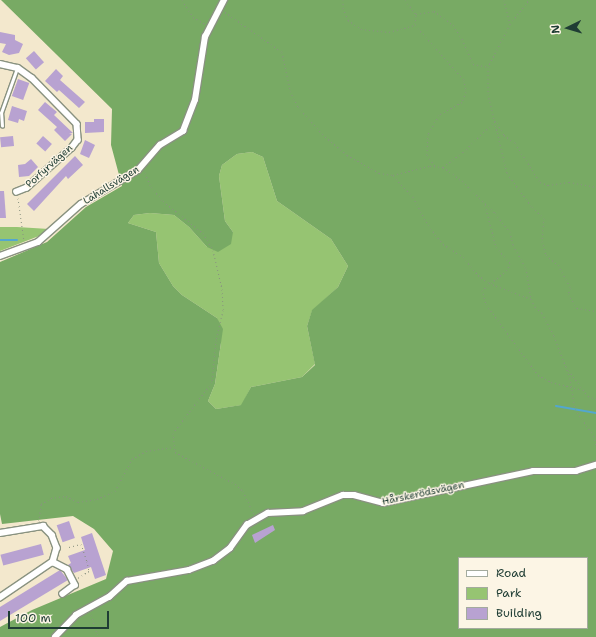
<!DOCTYPE html>
<meta charset="utf-8">
<style>
body{margin:0}
#map{position:relative;width:596px;height:637px;overflow:hidden;background:#f3e8cd;font-family:"Shantell Sans",sans-serif}
div>[style]{position:absolute}
[style*='--x']{left:calc(var(--x)*1px);top:calc(var(--y)*1px);width:calc(var(--w)*1px);rotate:calc(var(--a)*1deg)}
.green>*{inset:0;background:#96c472}
.forest>*{inset:0;background:#78aa64}
.stream>*{height:2px;margin:-1px;padding:0 1px;transform-origin:1px;border-radius:1px;background:#53a7cf}
.building>*{inset:0;background:#b8a2d1;transform-origin:0 0}
.path>*{height:1px;margin-top:-0.5px;transform-origin:0;background:repeating-linear-gradient(90deg,#899280 0 1px,transparent 0 4px)}
.roads{filter:drop-shadow(1px 0 #899280) drop-shadow(-1px 0 #899280) drop-shadow(0 1px #899280) drop-shadow(0 -1px #899280)}
.lane>*{height:2.5px;margin:-1.25px;padding:0 1.25px;transform-origin:1.25px;border-radius:1.25px;background:#fff}
.street>*{height:5.5px;margin:-2.75px;padding:0 2.75px;transform-origin:2.75px;border-radius:2.75px;background:#fff}
span{translate:-50% -50%;white-space:nowrap;text-align:center;line-height:1.15;-webkit-text-stroke:3px #fcf5e5;paint-order:stroke}
.street-label{font-size:10px;color:#1f3d34}
.legend{position:absolute;left:458px;top:557px;width:130px;height:72px;box-sizing:border-box;background:#fcf5e5;border:1px solid #a4ab9e;margin:0;padding:5px 7px;list-style:none;font-size:12px;color:#1f3d34}
.legend li{display:flex;align-items:center;gap:8px;height:20px}
.legend b{width:20px;border:1px solid #a4ab9e}
.north{position:absolute;left:548px;top:8px;width:40px;height:40px;-webkit-text-stroke:3px #fcf5e5;paint-order:stroke;rotate:265deg;font-size:11px;font-weight:700;line-height:16px;text-align:center;color:#1f3d34}
.north::after{content:'';display:block;margin:auto;width:14px;height:18px;background:#1f3d34;clip-path:polygon(50% 0,100% 100%,50% 72%,0 100%)}
.scale{position:absolute;left:8px;top:611px;width:101px;height:18px;box-sizing:border-box;border:2px solid #1f3d34;border-top:0;padding-left:5px;font-size:12px;line-height:14px;white-space:nowrap;color:#1f3d34;-webkit-text-stroke:3px #fcf5e5;paint-order:stroke}
</style>
<div id="map">
<div class="green">
<i style="clip-path:polygon(252px 152px,263px 157px,277px 201px,331px 239px,348px 266px,338px 287px,312px 311px,307px 326px,315px 364px,302px 377px,251px 387px,242px 405px,216px 409px,208px 401px,215px 384px,221px 343px,217px 318px,182px 295px,173px 286px,159px 263px,156px 232px,128px 223px,134px 215px,150px 213px,174px 215px,189px 227px,207px 247px,233px 232px,225px 221px,219px 176px,222px 165px,237px 154px)"></i>
<i style="clip-path:polygon(0 227px,17px 227px,49px 229px,39px 236px,0 251px)"></i>
</div>
<div class="forest">
<i style="clip-path:polygon(evenodd,1px 0,596px 0,596px 637px,0 637px,0 627px,32px 610px,106px 579px,113px 551px,94px 529px,73px 516px,2px 524px,0 514px,0 262px,47px 242px,86px 207px,122px 186px,111px 145px,112px 109px,1px 0,252px 152px,263px 157px,277px 201px,331px 239px,348px 266px,338px 287px,312px 310px,307px 326px,315px 365px,302px 377px,251px 387px,241px 405px,216px 409px,208px 401px,215px 384px,223px 329px,217px 318px,182px 295px,173px 286px,159px 263px,156px 232px,128px 223px,134px 215px,150px 213px,174px 215px,189px 227px,207px 247px,218px 252px,231px 244px,233px 232px,225px 221px,219px 176px,222px 165px,237px 154px,252px 152px,1px 0,459px 558px,587px 558px,587px 628px,459px 628px,459px 558px)"></i>
</div>
<div class="stream">
<i style="--x:0;--y:240;--w:17;--a:0"></i>
<i style="--x:556;--y:406;--w:41;--a:9.9"></i>
</div>
<div class="building">
<i style="clip-path:polygon(0 32px,15px 35px,15px 40px,23px 44px,19px 53px,9px 55px,2px 52px,6px 44px,0 43px)"></i>
<i style="left:34px;top:51px;width:15px;height:11px;rotate:48deg"></i>
<i style="clip-path:polygon(56px 69px,63px 76px,60px 80px,85px 102px,79px 108px,59px 90px,57px 92px,45px 81px)"></i>
<i style="left:18px;top:79px;width:12px;height:18px;rotate:20deg"></i>
<i style="clip-path:polygon(45px 102px,57px 112px,54px 115px,73px 133px,69px 133px,72px 134px,65px 141px,54px 130px,57px 127px,38px 110px)"></i>
<i style="clip-path:polygon(12px 106px,27px 111px,24px 121px,19px 119px,18px 123px,8px 120px)"></i>
<i style="clip-path:polygon(94px 119px,104px 119px,104px 132px,85px 133px,85px 122px,94px 122px)"></i>
<i style="left:13px;top:136px;width:10px;height:13px;rotate:84deg"></i>
<i style="left:43px;top:136px;width:12px;height:10px;rotate:42deg"></i>
<i style="clip-path:polygon(85px 140px,95px 145px,89px 158px,80px 154px)"></i>
<i style="clip-path:polygon(75px 156px,83px 165px,68px 179px,66px 176px,34px 211px,27px 204px)"></i>
<i style="clip-path:polygon(31px 159px,38px 167px,29px 176px,19px 177px,18px 165px,25px 164px)"></i>
<i style="clip-path:polygon(0 191px,4px 191px,6px 218px,0 218px)"></i>
<i style="left:69px;top:521px;width:18px;height:13px;rotate:71deg"></i>
<i style="clip-path:polygon(273px 525px,275px 530px,255px 543px,252px 535px)"></i>
<i style="clip-path:polygon(92px 533px,106px 575px,95px 579px,91px 567px,74px 573px,68px 565px,71px 563px,68px 556px,85px 550px,81px 537px)"></i>
<i style="left:41px;top:544px;width:11px;height:42px;rotate:75deg"></i>
<i style="clip-path:polygon(60px 570px,68px 580px,0 621px,0 607px)"></i>
</div>
<div class="path">
<i style="--x:182;--y:0;--w:20;--a:57"></i>
<i style="--x:193;--y:17;--w:14;--a:30"></i>
<i style="--x:343;--y:0;--w:8;--a:90"></i>
<i style="--x:343;--y:8;--w:13;--a:67"></i>
<i style="--x:348;--y:20;--w:16;--a:35"></i>
<i style="--x:361;--y:29;--w:28;--a:6"></i>
<i style="--x:389;--y:32;--w:27;--a:-15"></i>
<i style="--x:415;--y:25;--w:74;--a:48.3"></i>
<i style="--x:464;--y:80;--w:12;--a:81"></i>
<i style="--x:466;--y:92;--w:11;--a:112"></i>
<i style="--x:462;--y:102;--w:26;--a:151"></i>
<i style="--x:439;--y:115;--w:22;--a:120"></i>
<i style="--x:428;--y:134;--w:21;--a:93"></i>
<i style="--x:427;--y:155;--w:14;--a:54"></i>
<i style="--x:405;--y:0;--w:18;--a:52"></i>
<i style="--x:416;--y:14;--w:18;--a:-9"></i>
<i style="--x:434;--y:11;--w:24;--a:36"></i>
<i style="--x:453;--y:25;--w:17;--a:57"></i>
<i style="--x:462;--y:39;--w:27;--a:66"></i>
<i style="--x:473;--y:64;--w:15;--a:11"></i>
<i style="--x:504;--y:0;--w:25;--a:76"></i>
<i style="--x:510;--y:24;--w:48;--a:117.1"></i>
<i style="--x:488;--y:67;--w:27;--a:90"></i>
<i style="--x:488;--y:94;--w:81;--a:76.5"></i>
<i style="--x:507;--y:173;--w:42;--a:53.7"></i>
<i style="--x:532;--y:207;--w:16;--a:43"></i>
<i style="--x:544;--y:218;--w:23;--a:95"></i>
<i style="--x:542;--y:241;--w:15;--a:74"></i>
<i style="--x:546;--y:255;--w:16;--a:40"></i>
<i style="--x:558;--y:265;--w:26;--a:61"></i>
<i style="--x:571;--y:288;--w:7;--a:117"></i>
<i style="--x:568;--y:294;--w:17;--a:57"></i>
<i style="--x:577;--y:308;--w:19;--a:9"></i>
<i style="--x:225;--y:12;--w:70;--a:35.1"></i>
<i style="--x:282;--y:52;--w:40;--a:78"></i>
<i style="--x:290;--y:91;--w:18;--a:63"></i>
<i style="--x:298;--y:107;--w:36;--a:48"></i>
<i style="--x:322;--y:134;--w:33;--a:40"></i>
<i style="--x:347;--y:155;--w:37;--a:29"></i>
<i style="--x:379;--y:173;--w:14;--a:8"></i>
<i style="--x:393;--y:175;--w:38;--a:-14"></i>
<i style="--x:430;--y:166;--w:13;--a:4"></i>
<i style="--x:443;--y:167;--w:24;--a:36"></i>
<i style="--x:462;--y:181;--w:46;--a:44.1"></i>
<i style="--x:495;--y:213;--w:24;--a:52"></i>
<i style="--x:510;--y:232;--w:13;--a:77"></i>
<i style="--x:513;--y:245;--w:26;--a:61"></i>
<i style="--x:526;--y:268;--w:31;--a:81"></i>
<i style="--x:531;--y:299;--w:9;--a:63"></i>
<i style="--x:535;--y:307;--w:9;--a:41"></i>
<i style="--x:542;--y:313;--w:26;--a:62"></i>
<i style="--x:554;--y:336;--w:45;--a:69.1"></i>
<i style="--x:570;--y:378;--w:31;--a:81"></i>
<i style="--x:575;--y:409;--w:33;--a:55"></i>
<i style="--x:594;--y:436;--w:10;--a:79"></i>
<i style="--x:415;--y:24;--w:9;--a:-84"></i>
<i style="--x:510;--y:24;--w:31;--a:-52"></i>
<i style="--x:497;--y:123;--w:14;--a:60"></i>
<i style="--x:504;--y:135;--w:14;--a:36"></i>
<i style="--x:515;--y:143;--w:46;--a:57.3"></i>
<i style="--x:540;--y:182;--w:9;--a:21"></i>
<i style="--x:548;--y:185;--w:21;--a:-8"></i>
<i style="--x:569;--y:182;--w:27;--a:10"></i>
<i style="--x:443;--y:167;--w:25;--a:-37"></i>
<i style="--x:463;--y:152;--w:46;--a:-44.1"></i>
<i style="--x:145;--y:173;--w:15;--a:67"></i>
<i style="--x:151;--y:187;--w:18;--a:49"></i>
<i style="--x:163;--y:201;--w:51;--a:38.7"></i>
<i style="--x:203;--y:233;--w:20;--a:60"></i>
<i style="--x:213;--y:250;--w:40;--a:77"></i>
<i style="--x:222;--y:289;--w:21;--a:87"></i>
<i style="--x:223;--y:310;--w:31;--a:103"></i>
<i style="--x:216;--y:340;--w:42;--a:95.4"></i>
<i style="--x:212;--y:382;--w:64;--a:127.4"></i>
<i style="--x:173;--y:433;--w:19;--a:84"></i>
<i style="--x:175;--y:452;--w:68;--a:28.1"></i>
<i style="--x:235;--y:484;--w:11;--a:41"></i>
<i style="--x:243;--y:491;--w:26;--a:65"></i>
<i style="--x:393;--y:176;--w:29;--a:46"></i>
<i style="--x:413;--y:197;--w:32;--a:62"></i>
<i style="--x:428;--y:225;--w:24;--a:52"></i>
<i style="--x:443;--y:244;--w:24;--a:33"></i>
<i style="--x:463;--y:257;--w:23;--a:50"></i>
<i style="--x:478;--y:275;--w:14;--a:36"></i>
<i style="--x:489;--y:283;--w:45;--a:20.9"></i>
<i style="--x:18;--y:198;--w:43;--a:82.1"></i>
<i style="--x:485;--y:205;--w:43;--a:75.3"></i>
<i style="--x:496;--y:247;--w:21;--a:49"></i>
<i style="--x:510;--y:263;--w:8;--a:113"></i>
<i style="--x:507;--y:270;--w:32;--a:141"></i>
<i style="--x:482;--y:290;--w:15;--a:74"></i>
<i style="--x:486;--y:304;--w:88;--a:53.8"></i>
<i style="--x:538;--y:375;--w:15;--a:28"></i>
<i style="--x:551;--y:382;--w:32;--a:14"></i>
<i style="--x:566;--y:367;--w:36;--a:53"></i>
<i style="--x:588;--y:396;--w:9;--a:21"></i>
<i style="--x:39;--y:521;--w:17;--a:-83"></i>
<i style="--x:41;--y:504;--w:12;--a:-31"></i>
<i style="--x:51;--y:498;--w:15;--a:-8"></i>
<i style="--x:66;--y:496;--w:13;--a:27"></i>
<i style="--x:78;--y:502;--w:19;--a:-9"></i>
<i style="--x:97;--y:499;--w:20;--a:-24"></i>
<i style="--x:115;--y:491;--w:36;--a:-62"></i>
<i style="--x:132;--y:459;--w:16;--a:-30"></i>
<i style="--x:146;--y:451;--w:28;--a:-8"></i>
<i style="--x:69;--y:547;--w:12;--a:-14"></i>
<i style="--x:81;--y:544;--w:18;--a:71"></i>
<i style="--x:87;--y:561;--w:10;--a:79"></i>
<i style="--x:89;--y:571;--w:13;--a:148"></i>
<i style="--x:91;--y:615;--w:23;--a:72"></i>
</div>
<div class="roads">
<div class="lane">
<i style="--x:2;--y:126;--w:13;--a:-94"></i>
<i style="--x:1;--y:113;--w:48;--a:-70.4"></i>
</div>
<div class="street">
<i style="--x:0;--y:64;--w:18;--a:13"></i>
<i style="--x:18;--y:68;--w:17;--a:36"></i>
<i style="--x:32;--y:78;--w:64;--a:45.6"></i>
<i style="--x:77;--y:124;--w:16;--a:86"></i>
<i style="--x:78;--y:140;--w:10;--a:127"></i>
<i style="--x:72;--y:148;--w:60;--a:138.4"></i>
<i style="--x:27;--y:188;--w:11;--a:158"></i>
<i style="--x:0;--y:256;--w:40;--a:-20.2"></i>
<i style="--x:38;--y:242;--w:57;--a:-41.5"></i>
<i style="--x:81;--y:204;--w:66;--a:-30.8"></i>
<i style="--x:138;--y:170;--w:33;--a:-49"></i>
<i style="--x:160;--y:145;--w:27;--a:-31"></i>
<i style="--x:183;--y:131;--w:33;--a:-69"></i>
<i style="--x:195;--y:100;--w:64;--a:-81"></i>
<i style="--x:205;--y:37;--w:42;--a:-62.8"></i>
<i style="--x:0;--y:533;--w:44;--a:-9.2"></i>
<i style="--x:43;--y:526;--w:13;--a:45"></i>
<i style="--x:52;--y:535;--w:14;--a:69"></i>
<i style="--x:57;--y:548;--w:15;--a:106"></i>
<i style="--x:53;--y:562;--w:64;--a:145.8"></i>
<i style="--x:53;--y:562;--w:16;--a:27"></i>
<i style="--x:67;--y:569;--w:18;--a:63"></i>
<i style="--x:75;--y:585;--w:15;--a:143"></i>
<i style="--x:55;--y:637;--w:30;--a:-46"></i>
<i style="--x:76;--y:615;--w:38;--a:-29"></i>
<i style="--x:109;--y:597;--w:24;--a:-42"></i>
<i style="--x:127;--y:581;--w:63;--a:-10.1"></i>
<i style="--x:189;--y:570;--w:26;--a:-21"></i>
<i style="--x:213;--y:561;--w:21;--a:-37"></i>
<i style="--x:230;--y:548;--w:29;--a:-54"></i>
<i style="--x:247;--y:525;--w:24;--a:-30"></i>
<i style="--x:268;--y:513;--w:35;--a:-3"></i>
<i style="--x:303;--y:511;--w:43;--a:-21.8"></i>
<i style="--x:343;--y:495;--w:11;--a:0"></i>
<i style="--x:354;--y:495;--w:30;--a:15"></i>
<i style="--x:383;--y:503;--w:153;--a:-12"></i>
<i style="--x:533;--y:471;--w:43;--a:0"></i>
<i style="--x:576;--y:471;--w:21;--a:-17"></i>
</div>
</div>
<div class="street-label">
<span style="left:49px;top:166px;rotate:-42deg">Porfyrvägen</span>
<span style="left:111px;top:185px;rotate:-32deg">Lahallsvägen</span>
<span style="left:423px;top:493px;rotate:-12deg">Hårskerödsvägen</span>
</div>
<ul class="legend">
<li><b style="height:5px;background:#fff"></b>Road</li>
<li><b style="height:11px;background:#96c472"></b>Park</li>
<li><b style="height:11px;background:#b8a2d1"></b>Building</li>
</ul>
<div class="north">N</div>
<div class="scale">100 m</div>
</div>
